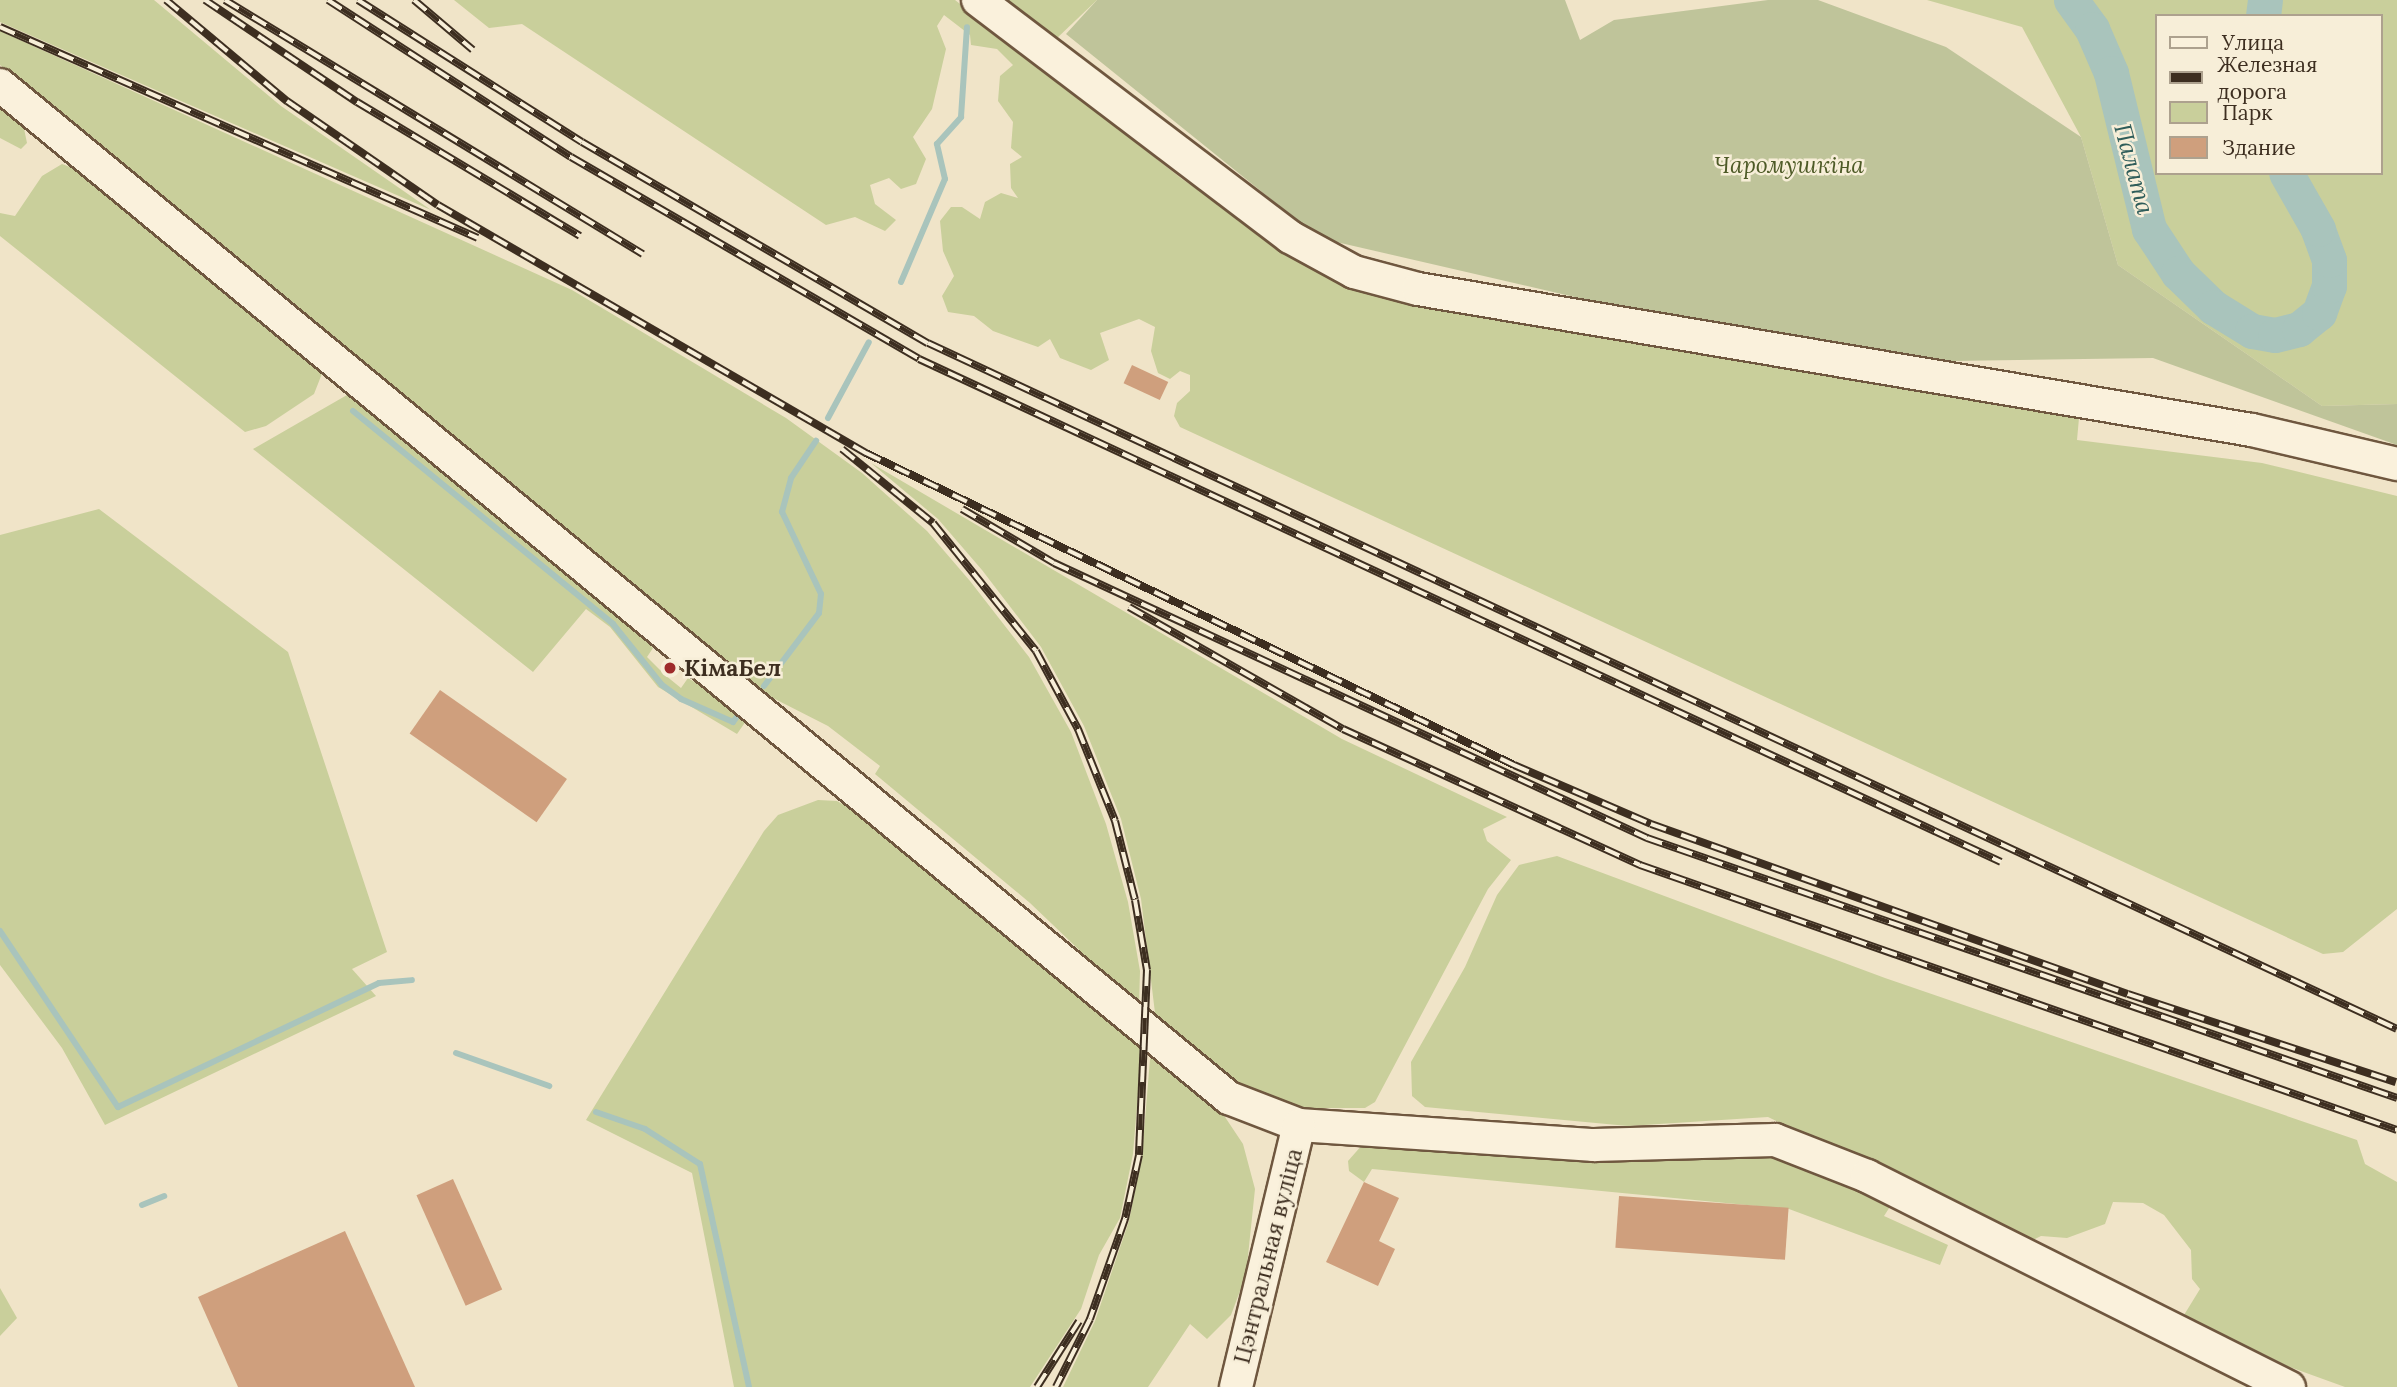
<!DOCTYPE html>
<meta charset="utf-8">
<style>
body{margin:0}
#map{position:relative;width:2397px;height:1387px;overflow:hidden;background:#f0e4c8;font-family:Lora,serif}
div>[style]{position:absolute}
[style*='--x']{left:calc(var(--x)*1px);top:calc(var(--y)*1px);width:calc(var(--w)*1px);rotate:calc(var(--a)*1deg)}
.green>*{inset:0;background:#c9cf9b}
.cemetery>*{inset:0;background:#bfc49a}
.stream>*{height:6px;margin:-3px;padding:0 3px;transform-origin:3px;border-radius:3px;background:#a9c4bc}
.river>*{height:35px;margin:-17.5px;padding:0 17.5px;transform-origin:17.5px;border-radius:17.5px;background:#a9c4bc}
.building>*{inset:0;background:#cf9f7d;transform-origin:0 0}
.roads{filter:drop-shadow(2px 0 #6f573f) drop-shadow(-2px 0 #6f573f) drop-shadow(0 2px #6f573f) drop-shadow(0 -2px #6f573f)}
.secondary>*{height:32px;margin:-16px;padding:0 16px;transform-origin:16px;border-radius:16px;background:#faf1dc}
.rail>*{height:8px;margin-top:-4px;transform-origin:0;background:repeating-linear-gradient(90deg,#f7eed8 0 16px,#3d2e20 0 32px);box-sizing:border-box;border-block:2px solid #3d2e20}
.dots>*{width:19px;height:19px;translate:-50% -50%;box-sizing:border-box;border:4px solid #f7eed8;border-radius:50%}
span{translate:-50% -50%;white-space:nowrap;text-align:center;line-height:1.15;-webkit-text-stroke:5px #f7eed8;paint-order:stroke}
.park-label{font-size:23px;color:#4d5a26;font-style:italic}
.poi-label{font-size:23px;color:#3d2e20;font-weight:700}
.left{translate:0 -50%;text-align:left}
.street-label{font-size:23px;color:#3d2e20}
.water-label{font-size:24px;color:#2f5d5a;font-style:italic}
.legend{position:absolute;left:2155px;top:14px;width:228px;height:161px;box-sizing:border-box;background:#f7eed8;border:2px solid #ada18e;margin:0;padding:9px 12px;list-style:none;font-size:21px;color:#3d2e20}
.legend li{display:flex;align-items:center;gap:14px;height:35px}
.legend b{width:35px;border:2px solid #ada18e}
</style>
<div id="map">
<div class="green">
<i style="clip-path:polygon(0 0,154px 0,281px 106px,431px 210px,0 22px)"></i>
<i style="clip-path:polygon(454px 0,955px 0,1182px 179px,1282px 247px,1354px 285px,1477px 316px,2079px 418px,2077px 440px,2262px 463px,2397px 496px,2397px 909px,2343px 952px,2323px 954px,1180px 427px,1174px 416px,1177px 403px,1190px 391px,1190px 375px,1180px 371px,1170px 379px,1158px 373px,1151px 351px,1155px 327px,1139px 319px,1100px 333px,1109px 360px,1091px 370px,1060px 358px,1050px 339px,1038px 347px,993px 331px,974px 316px,948px 312px,942px 296px,954px 276px,943px 251px,940px 221px,951px 207px,962px 207px,980px 219px,985px 202px,1001px 193px,1018px 198px,1011px 188px,1010px 164px,1022px 157px,1011px 148px,1013px 122px,998px 101px,1000px 76px,1013px 65px,997px 49px,971px 45px,970px 35px,944px 15px,937px 26px,946px 49px,932px 109px,913px 137px,926px 159px,916px 184px,901px 189px,889px 178px,870px 185px,875px 204px,896px 220px,885px 231px,855px 217px,826px 225px,522px 24px,489px 28px)"></i>
<i style="clip-path:polygon(1001px 0,1097px 0,1055px 40px)"></i>
<i style="clip-path:polygon(evenodd,1927px 0,2397px 0,2397px 404px,2322px 406px,2118px 265px,2081px 137px,2022px 27px,1927px 0,2157px 16px,2381px 16px,2381px 173px,2157px 173px,2157px 16px)"></i>
<i style="clip-path:polygon(0 31px,572px 290px,786px 418px,862px 473px,927px 531px,970px 581px,1029px 657px,1071px 732px,1106px 824px,1128px 902px,1140px 971px,1139px 1007px,1030px 903px,875px 774px,880px 766px,828px 726px,771px 697px,0 65px)"></i>
<i style="clip-path:polygon(0 100px,22px 119px,27px 143px,21px 149px,0 138px)"></i>
<i style="clip-path:polygon(62px 164px,86px 173px,323px 371px,314px 394px,266px 426px,245px 432px,0 236px,0 213px,15px 216px,42px 176px)"></i>
<i style="clip-path:polygon(347px 395px,360px 398px,616px 609px,653px 648px,647px 657px,665px 675px,681px 688px,688px 678px,732px 705px,746px 721px,737px 734px,658px 687px,610px 627px,586px 609px,533px 672px,253px 449px)"></i>
<i style="clip-path:polygon(871px 463px,1342px 739px,1507px 817px,1483px 829px,1487px 841px,1511px 860px,1488px 889px,1375px 1102px,1365px 1108px,1303px 1108px,1236px 1083px,1156px 1021px,1141px 899px,1121px 819px,1084px 726px,1041px 647px,982px 570px,938px 519px)"></i>
<i style="clip-path:polygon(99px 509px,288px 652px,387px 952px,352px 969px,376px 996px,105px 1125px,62px 1048px,0 965px,0 535px)"></i>
<i style="clip-path:polygon(818px 800px,837px 801px,856px 812px,1142px 1045px,1133px 1154px,1120px 1218px,1099px 1255px,1081px 1309px,1030px 1387px,734px 1387px,692px 1173px,586px 1120px,764px 831px,778px 815px)"></i>
<i style="clip-path:polygon(1557px 856px,1885px 978px,2357px 1140px,2365px 1164px,2397px 1182px,2397px 1387px,2345px 1387px,2287px 1366px,2184px 1315px,2200px 1289px,2192px 1279px,2191px 1250px,2164px 1215px,2143px 1203px,2113px 1202px,2105px 1224px,2067px 1238px,2041px 1236px,2029px 1242px,1768px 1117px,1628px 1126px,1425px 1107px,1412px 1096px,1411px 1062px,1465px 967px,1497px 895px,1519px 865px)"></i>
<i style="clip-path:polygon(1156px 1056px,1219px 1108px,1243px 1144px,1255px 1189px,1246px 1275px,1231px 1315px,1207px 1339px,1190px 1324px,1148px 1387px,1063px 1387px,1095px 1321px,1129px 1221px,1142px 1156px,1150px 1059px)"></i>
<i style="clip-path:polygon(1363px 1144px,1774px 1152px,1893px 1202px,1884px 1216px,1948px 1245px,1940px 1265px,1789px 1209px,1372px 1169px,1364px 1182px,1349px 1171px,1348px 1161px)"></i>
<i style="clip-path:polygon(0 1288px,17px 1318px,0 1336px)"></i>
</div>
<div class="cemetery">
<i style="clip-path:polygon(1097px 0,1565px 0,1580px 40px,1614px 20px,1768px 0,1818px 0,1946px 47px,2081px 137px,2118px 265px,2322px 406px,2397px 404px,2397px 445px,2153px 358px,1952px 361px,1592px 301px,1319px 238px,1066px 34px)"></i>
</div>
<div class="stream">
<i style="--x:901;--y:282;--w:112;--a:-66.9"></i>
<i style="--x:945;--y:179;--w:36;--a:-103"></i>
<i style="--x:937;--y:144;--w:36;--a:-48"></i>
<i style="--x:961;--y:117;--w:90;--a:-86.2"></i>
<i style="--x:353;--y:411;--w:336;--a:39.3"></i>
<i style="--x:613;--y:624;--w:78;--a:51.2"></i>
<i style="--x:662;--y:685;--w:24;--a:36"></i>
<i style="--x:681;--y:699;--w:57;--a:23.9"></i>
<i style="--x:733;--y:722;--w:5;--a:-53"></i>
<i style="--x:828;--y:418;--w:86;--a:-61.7"></i>
<i style="--x:764;--y:686;--w:91;--a:-53"></i>
<i style="--x:819;--y:613;--w:19;--a:-84"></i>
<i style="--x:821;--y:594;--w:91;--a:-115.4"></i>
<i style="--x:782;--y:512;--w:35;--a:-75"></i>
<i style="--x:791;--y:478;--w:45;--a:-56"></i>
<i style="--x:0;--y:931;--w:212;--a:56.2"></i>
<i style="--x:118;--y:1107;--w:289;--a:-25.4"></i>
<i style="--x:379;--y:983;--w:33;--a:-5"></i>
<i style="--x:456;--y:1053;--w:99;--a:19.5"></i>
<i style="--x:596;--y:1112;--w:52;--a:19.1"></i>
<i style="--x:645;--y:1129;--w:65;--a:32.5"></i>
<i style="--x:700;--y:1164;--w:228;--a:77.6"></i>
<i style="--x:142;--y:1205;--w:24;--a:-22"></i>
</div>
<div class="river">
<i style="--x:2071;--y:0;--w:36;--a:54"></i>
<i style="--x:2092;--y:29;--w:48;--a:66.6"></i>
<i style="--x:2111;--y:73;--w:161;--a:76.3"></i>
<i style="--x:2149;--y:229;--w:53;--a:56.6"></i>
<i style="--x:2178;--y:273;--w:49;--a:44.2"></i>
<i style="--x:2213;--y:307;--w:46;--a:31.6"></i>
<i style="--x:2252;--y:331;--w:23;--a:10"></i>
<i style="--x:2275;--y:335;--w:25;--a:-14"></i>
<i style="--x:2299;--y:329;--w:26;--a:-39"></i>
<i style="--x:2319;--y:313;--w:29;--a:-70"></i>
<i style="--x:2329;--y:286;--w:26;--a:-90"></i>
<i style="--x:2329;--y:260;--w:33;--a:-110"></i>
<i style="--x:2318;--y:229;--w:64;--a:-119.7"></i>
<i style="--x:2263;--y:16;--w:16;--a:-83"></i>
</div>
<div class="building">
<i style="left:1132px;top:365px;width:40px;height:20px;rotate:25deg"></i>
<i style="left:440px;top:690px;width:155px;height:53px;rotate:35deg"></i>
<i style="left:453px;top:1179px;width:121px;height:40px;rotate:66deg"></i>
<i style="clip-path:polygon(1364px 1182px,1399px 1198px,1379px 1241px,1395px 1249px,1378px 1286px,1326px 1262px)"></i>
<i style="left:1619px;top:1196px;width:170px;height:52px;rotate:4deg"></i>
<i style="clip-path:polygon(345px 1231px,415px 1387px,238px 1387px,198px 1297px)"></i>
</div>
<div class="roads">
<div class="secondary">
<i style="--x:978;--y:0;--w:392;--a:37.2"></i>
<i style="--x:1290;--y:237;--w:73;--a:28.7"></i>
<i style="--x:1354;--y:272;--w:66;--a:14.9"></i>
<i style="--x:1418;--y:289;--w:846;--a:9.6"></i>
<i style="--x:2252;--y:430;--w:149;--a:13.2"></i>
<i style="--x:0;--y:85;--w:1593;--a:39.5"></i>
<i style="--x:1229;--y:1098;--w:75;--a:21.1"></i>
<i style="--x:1299;--y:1125;--w:296;--a:3.9"></i>
<i style="--x:1594;--y:1145;--w:181;--a:-1.6"></i>
<i style="--x:1775;--y:1140;--w:99;--a:21.4"></i>
<i style="--x:1867;--y:1176;--w:472;--a:26.6"></i>
<i style="--x:1236;--y:1387;--w:269;--a:-76.5"></i>
</div>
</div>
<div class="rail">
<i style="--x:166;--y:0;--w:158;--a:39.9"></i>
<i style="--x:287;--y:101;--w:183;--a:34.6"></i>
<i style="--x:438;--y:205;--w:495;--a:30.1"></i>
<i style="--x:866;--y:453;--w:719;--a:25.71"></i>
<i style="--x:1514;--y:765;--w:149;--a:23.3"></i>
<i style="--x:1651;--y:824;--w:506;--a:19.62"></i>
<i style="--x:2128;--y:994;--w:282;--a:18.2"></i>
<i style="--x:205;--y:0;--w:183;--a:33.9"></i>
<i style="--x:357;--y:102;--w:260;--a:31"></i>
<i style="--x:225;--y:0;--w:489;--a:31.3"></i>
<i style="--x:328;--y:0;--w:289;--a:32.9"></i>
<i style="--x:571;--y:157;--w:402;--a:30.1"></i>
<i style="--x:919;--y:359;--w:1193;--a:24.93"></i>
<i style="--x:358;--y:0;--w:265;--a:32.4"></i>
<i style="--x:582;--y:142;--w:400;--a:30.2"></i>
<i style="--x:928;--y:343;--w:1621;--a:25.03"></i>
<i style="--x:414;--y:0;--w:77;--a:40.3"></i>
<i style="--x:0;--y:27;--w:522;--a:23.82"></i>
<i style="--x:842;--y:449;--w:117;--a:39.1"></i>
<i style="--x:933;--y:523;--w:164;--a:51.2"></i>
<i style="--x:1036;--y:651;--w:89;--a:61.7"></i>
<i style="--x:1078;--y:729;--w:99;--a:68.1"></i>
<i style="--x:1115;--y:821;--w:81;--a:75.8"></i>
<i style="--x:1135;--y:900;--w:71;--a:80.3"></i>
<i style="--x:1147;--y:970;--w:185;--a:92.5"></i>
<i style="--x:1139;--y:1155;--w:66;--a:102.3"></i>
<i style="--x:1125;--y:1219;--w:106;--a:109.3"></i>
<i style="--x:1090;--y:1319;--w:76;--a:116.6"></i>
<i style="--x:962;--y:509;--w:107;--a:30.4"></i>
<i style="--x:1054;--y:563;--w:654;--a:24.88"></i>
<i style="--x:1647;--y:838;--w:794;--a:19.12"></i>
<i style="--x:1129;--y:607;--w:246;--a:29.7"></i>
<i style="--x:1343;--y:729;--w:327;--a:24.6"></i>
<i style="--x:1640;--y:865;--w:802;--a:19.29"></i>
<i style="--x:1037;--y:1387;--w:78;--a:-57.5"></i>
</div>
<div class="dots">
<i style="left:670px;top:668px;background:#9e2a2b"></i>
</div>
<div class="park-label">
<span style="left:1789px;top:165px">Чаромушкіна</span>
</div>
<div class="poi-label">
<span class="left" style="left:684px;top:668px">КімаБел</span>
</div>
<div class="street-label">
<span style="left:1268px;top:1256px;rotate:-76deg">Цэнтральная вуліца</span>
</div>
<div class="water-label">
<span style="left:2134px;top:169px;rotate:75deg">Палата</span>
</div>
<ul class="legend">
<li><b style="height:9px;background:#faf1dc"></b>Улица</li>
<li><b style="height:9px;background:#3d2e20"></b>Железная дорога</li>
<li><b style="height:19px;background:#c9cf9b"></b>Парк</li>
<li><b style="height:19px;background:#cf9f7d"></b>Здание</li>
</ul>
</div>
